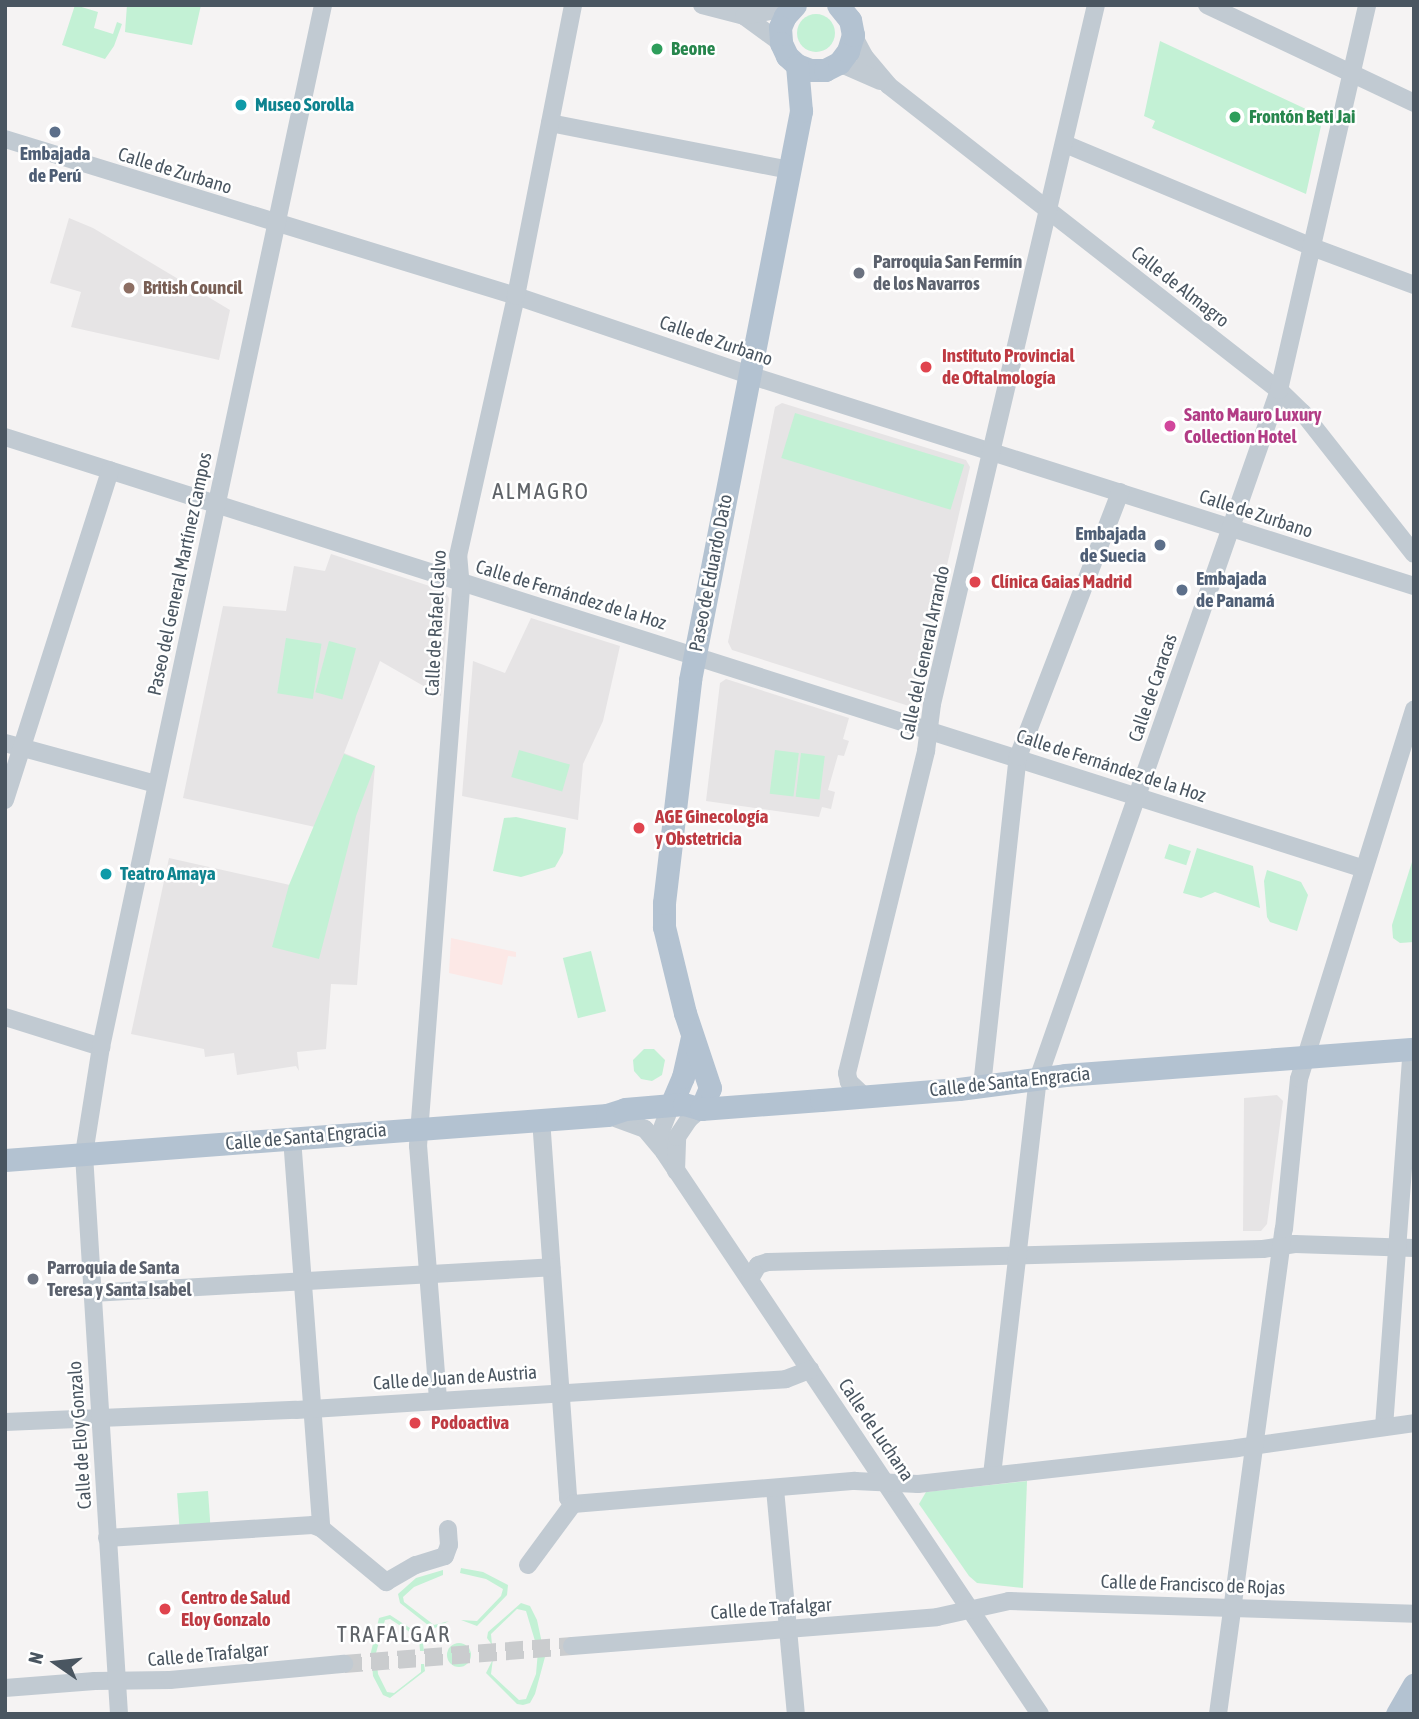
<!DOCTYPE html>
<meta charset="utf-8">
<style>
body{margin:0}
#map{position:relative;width:1419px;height:1719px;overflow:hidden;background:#f5f3f3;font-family:"Asap Condensed",sans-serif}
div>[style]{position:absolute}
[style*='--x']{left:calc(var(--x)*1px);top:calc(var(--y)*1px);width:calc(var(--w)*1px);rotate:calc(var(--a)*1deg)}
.education>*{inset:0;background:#e6e4e5}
.medical>*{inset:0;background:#fce8e6}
.green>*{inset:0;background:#c3f1d5;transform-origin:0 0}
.round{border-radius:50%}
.minor-tunnel>*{height:18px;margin-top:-9px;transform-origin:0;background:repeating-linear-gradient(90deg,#caccce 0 18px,transparent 0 27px)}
.minor>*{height:18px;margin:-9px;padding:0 9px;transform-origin:9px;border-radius:9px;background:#c1cad2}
.major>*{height:23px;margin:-11.5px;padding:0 11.5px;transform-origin:11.5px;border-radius:11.5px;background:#b3c2d1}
.dots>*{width:19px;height:19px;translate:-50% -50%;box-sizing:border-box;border:4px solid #fff;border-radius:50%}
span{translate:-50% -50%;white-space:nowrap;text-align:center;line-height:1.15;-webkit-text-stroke:5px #fff;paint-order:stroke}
.leisure-label{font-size:19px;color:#27864d;font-weight:700}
.left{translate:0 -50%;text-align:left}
.culture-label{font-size:19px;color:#0d838f;font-weight:700}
.service-label{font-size:19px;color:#4e5e75;font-weight:700}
.right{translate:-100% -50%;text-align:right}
.street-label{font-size:19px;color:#4a5661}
.worship-label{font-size:19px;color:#5b616d;font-weight:700}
.education-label{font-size:19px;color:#785e54;font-weight:700}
.health-label{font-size:19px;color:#be3a42;font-weight:700}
.hotel-label{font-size:19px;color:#b23c85;font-weight:700}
.quarter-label{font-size:23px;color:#5f6368;letter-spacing:2px}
.frame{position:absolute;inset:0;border:7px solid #4a5661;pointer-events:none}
.north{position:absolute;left:21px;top:1628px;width:70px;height:70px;-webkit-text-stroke:5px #fff;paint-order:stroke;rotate:284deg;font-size:19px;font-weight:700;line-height:28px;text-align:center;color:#4a5661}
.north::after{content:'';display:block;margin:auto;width:24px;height:32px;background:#4a5661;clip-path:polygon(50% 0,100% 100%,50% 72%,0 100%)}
</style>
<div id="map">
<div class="education">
<i style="clip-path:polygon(69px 218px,93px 228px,230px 310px,219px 360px,71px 327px,81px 292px,50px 283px)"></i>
<i style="clip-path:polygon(782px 403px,966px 460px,970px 467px,915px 702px,909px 706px,732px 650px,728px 642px,775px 407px)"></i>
<i style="clip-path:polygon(331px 554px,445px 591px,449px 598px,441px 696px,380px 661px,344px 753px,375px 766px,357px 985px,331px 984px,326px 1049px,297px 1052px,299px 1071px,296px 1066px,237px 1075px,234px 1053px,205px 1057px,204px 1049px,131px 1034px,169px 858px,290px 885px,315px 827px,183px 798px,223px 606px,286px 611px,294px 566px,325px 571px)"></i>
<i style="clip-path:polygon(531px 618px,620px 646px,603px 721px,583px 764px,578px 820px,462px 796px,473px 661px,505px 673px)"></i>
<i style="clip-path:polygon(726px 679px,849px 718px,843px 739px,849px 741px,844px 756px,838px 755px,828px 790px,835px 792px,831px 809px,822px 807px,819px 817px,706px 801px,720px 683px)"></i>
<i style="clip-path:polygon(1277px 1095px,1283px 1101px,1267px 1224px,1261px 1231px,1243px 1231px,1244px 1098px)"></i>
</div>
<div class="medical">
<i style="clip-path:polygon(451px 938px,516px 952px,516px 957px,508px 956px,502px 985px,449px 973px)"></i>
</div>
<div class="green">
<i style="clip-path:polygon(75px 5px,98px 12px,94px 28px,113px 34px,117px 22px,122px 24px,114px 46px,105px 59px,62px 45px)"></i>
<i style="clip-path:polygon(127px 5px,201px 5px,192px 45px,125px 32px)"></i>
<i class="round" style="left:797px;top:14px;width:38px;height:38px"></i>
<i style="clip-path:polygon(1160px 41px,1323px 117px,1306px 194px,1152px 128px,1155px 121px,1144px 116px)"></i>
<i style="left:795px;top:413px;width:177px;height:47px;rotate:17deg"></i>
<i style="left:286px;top:638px;width:36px;height:56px;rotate:9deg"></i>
<i style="left:329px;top:641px;width:28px;height:53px;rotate:15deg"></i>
<i style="left:519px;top:750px;width:53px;height:28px;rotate:16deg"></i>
<i style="left:775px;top:750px;width:24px;height:44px;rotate:7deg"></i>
<i style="left:801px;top:753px;width:24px;height:44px;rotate:7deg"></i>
<i style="clip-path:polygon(344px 754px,375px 766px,356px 816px,319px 959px,272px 947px,289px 885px)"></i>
<i style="clip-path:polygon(516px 817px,566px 828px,563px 853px,555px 867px,521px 877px,493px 871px,504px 818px)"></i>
<i style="left:1169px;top:844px;width:23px;height:15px;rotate:18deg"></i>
<i style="clip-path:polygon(1197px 848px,1253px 866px,1260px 908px,1215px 892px,1201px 898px,1183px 893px)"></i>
<i style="clip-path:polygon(1412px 862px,1414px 942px,1400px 943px,1393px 938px,1392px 925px)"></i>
<i style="clip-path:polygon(1267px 870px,1301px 882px,1308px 895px,1297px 931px,1270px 922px,1267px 917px,1264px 881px)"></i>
<i style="left:591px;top:951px;width:62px;height:29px;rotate:76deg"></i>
<i style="clip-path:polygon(644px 1049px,654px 1049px,665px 1060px,662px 1075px,652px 1081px,641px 1079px,634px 1071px,633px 1060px)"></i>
<i style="clip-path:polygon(1027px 1481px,1023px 1588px,977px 1583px,969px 1576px,919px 1504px,926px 1492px)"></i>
<i style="left:208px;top:1491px;width:32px;height:31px;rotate:86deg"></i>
<i style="clip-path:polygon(461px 1568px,483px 1572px,508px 1585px,507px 1595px,477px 1626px,461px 1620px,477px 1621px,501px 1596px,503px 1589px,486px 1579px,460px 1573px)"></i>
<i style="clip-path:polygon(443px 1570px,443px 1575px,414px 1587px,403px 1597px,404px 1602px,434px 1625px,449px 1621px,433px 1629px,400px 1603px,398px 1594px,416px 1578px)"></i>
<i style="clip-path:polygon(521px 1603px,530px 1606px,537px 1620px,545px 1657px,535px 1694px,530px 1703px,523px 1705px,517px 1704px,486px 1673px,493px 1659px,491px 1674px,519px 1700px,526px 1699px,536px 1674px,538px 1651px,526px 1611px,517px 1609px,491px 1634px,492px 1645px,487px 1638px,488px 1632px)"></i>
<i style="clip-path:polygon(390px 1615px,422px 1636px,424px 1651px,420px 1651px,419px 1638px,390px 1619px,385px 1620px,376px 1653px,378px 1674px,387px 1692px,394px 1693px,421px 1672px,421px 1664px,424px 1664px,425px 1671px,390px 1698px,383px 1695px,373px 1676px,371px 1652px,379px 1618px)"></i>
<i class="round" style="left:447px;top:1643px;width:24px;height:24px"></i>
</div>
<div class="minor-tunnel">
<i style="--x:344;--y:1664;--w:229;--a:-4.5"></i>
</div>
<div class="minor">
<i style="--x:702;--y:5;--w:43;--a:14.7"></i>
<i style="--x:744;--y:16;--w:46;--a:36.1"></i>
<i style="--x:1207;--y:5;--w:229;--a:25.3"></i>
<i style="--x:744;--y:16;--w:49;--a:-10.6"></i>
<i style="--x:853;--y:35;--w:24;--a:62"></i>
<i style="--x:864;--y:56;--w:38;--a:50"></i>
<i style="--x:888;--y:85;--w:496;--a:38"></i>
<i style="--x:1279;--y:390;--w:33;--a:44"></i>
<i style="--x:1303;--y:413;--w:179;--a:51.8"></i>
<i style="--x:839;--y:63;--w:45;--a:23.7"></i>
<i style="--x:550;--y:123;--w:245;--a:11.1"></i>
<i style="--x:5;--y:139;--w:535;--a:17.08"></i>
<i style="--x:516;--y:296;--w:246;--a:18.7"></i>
<i style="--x:749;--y:375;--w:698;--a:17.6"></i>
<i style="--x:1065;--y:144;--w:268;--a:22.6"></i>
<i style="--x:1312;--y:247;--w:109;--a:20.4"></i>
<i style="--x:5;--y:437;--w:1426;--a:17.63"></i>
<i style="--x:5;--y:743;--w:156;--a:15.2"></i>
<i style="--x:5;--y:800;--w:346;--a:-72.3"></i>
<i style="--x:5;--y:1017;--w:101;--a:17.4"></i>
<i style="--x:982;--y:1086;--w:331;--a:-83.8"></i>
<i style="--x:1018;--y:757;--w:284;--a:-68.9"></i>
<i style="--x:864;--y:1096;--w:21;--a:-137"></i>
<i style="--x:849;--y:1082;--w:9;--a:-103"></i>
<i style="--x:847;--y:1073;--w:332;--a:-76.2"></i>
<i style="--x:926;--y:751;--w:47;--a:-82.7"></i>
<i style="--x:932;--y:704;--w:718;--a:-76.8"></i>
<i style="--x:671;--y:1105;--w:30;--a:111"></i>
<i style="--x:660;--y:1133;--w:19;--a:78"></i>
<i style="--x:664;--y:1152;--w:676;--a:56.22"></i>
<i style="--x:607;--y:1115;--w:40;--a:20.2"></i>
<i style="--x:645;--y:1129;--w:26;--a:50"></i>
<i style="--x:541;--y:1119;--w:380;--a:85.9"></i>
<i style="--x:568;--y:1498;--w:8;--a:50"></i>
<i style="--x:292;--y:1138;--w:391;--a:85.7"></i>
<i style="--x:676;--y:1171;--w:34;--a:-88"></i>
<i style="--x:677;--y:1137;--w:22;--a:-56"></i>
<i style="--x:689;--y:1119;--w:16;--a:-40"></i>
<i style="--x:750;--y:1279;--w:16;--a:-60"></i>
<i style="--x:758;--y:1265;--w:10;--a:-17"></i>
<i style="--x:768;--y:1262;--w:495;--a:-1.5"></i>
<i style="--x:1263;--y:1249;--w:32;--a:-9"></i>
<i style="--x:1295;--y:1244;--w:119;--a:1.9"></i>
<i style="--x:92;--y:1293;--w:460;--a:-3.2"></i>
<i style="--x:438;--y:1399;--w:254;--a:-94.5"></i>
<i style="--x:418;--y:1146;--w:560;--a:-85.59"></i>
<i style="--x:461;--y:588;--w:32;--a:-95"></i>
<i style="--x:458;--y:556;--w:266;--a:-77.4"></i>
<i style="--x:516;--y:296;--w:297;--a:-78.9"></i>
<i style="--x:5;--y:1422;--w:291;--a:-2.4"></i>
<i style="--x:296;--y:1410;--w:491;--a:-3.6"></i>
<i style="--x:786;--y:1379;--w:26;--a:-21"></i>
<i style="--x:1384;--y:1427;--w:378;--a:-85.8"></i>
<i style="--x:992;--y:1475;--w:399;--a:-83.4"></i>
<i style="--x:1038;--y:1079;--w:730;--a:-70.72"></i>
<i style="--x:1279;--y:390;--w:395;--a:-77.1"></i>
<i style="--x:775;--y:1489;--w:226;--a:84.7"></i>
<i style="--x:573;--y:1504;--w:283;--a:-4.7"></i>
<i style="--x:855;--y:1481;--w:63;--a:2.7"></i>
<i style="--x:918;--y:1484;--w:321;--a:-6.4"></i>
<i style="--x:1237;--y:1448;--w:179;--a:-8"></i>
<i style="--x:107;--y:1538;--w:206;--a:-3.6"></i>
<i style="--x:313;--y:1525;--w:9;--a:21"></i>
<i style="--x:321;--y:1528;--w:85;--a:39.7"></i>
<i style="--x:386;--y:1582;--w:34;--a:-30"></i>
<i style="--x:416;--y:1565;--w:30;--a:-17"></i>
<i style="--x:445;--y:1556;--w:12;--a:-70"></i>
<i style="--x:449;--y:1545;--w:16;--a:-94"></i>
<i style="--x:528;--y:1565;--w:76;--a:-53.6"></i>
<i style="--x:572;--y:1646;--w:366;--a:-4.5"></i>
<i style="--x:937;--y:1617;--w:74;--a:-12.5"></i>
<i style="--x:1009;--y:1601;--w:405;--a:1.8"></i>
<i style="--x:5;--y:1688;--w:90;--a:-4.4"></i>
<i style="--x:95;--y:1681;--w:75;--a:-0.8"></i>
<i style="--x:170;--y:1680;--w:175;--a:-5.3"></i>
<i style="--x:119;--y:1714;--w:561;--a:-93.58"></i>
<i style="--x:84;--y:1154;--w:108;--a:-81"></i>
<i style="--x:101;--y:1047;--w:1065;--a:-77.97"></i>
<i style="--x:1218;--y:1714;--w:489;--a:-82.3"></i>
<i style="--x:1284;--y:1229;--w:151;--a:-84.3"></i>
<i style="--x:1299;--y:1079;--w:387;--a:-72.7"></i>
</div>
<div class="major">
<i style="--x:795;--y:5;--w:15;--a:132"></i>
<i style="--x:785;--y:16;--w:12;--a:114"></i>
<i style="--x:780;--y:27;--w:16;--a:86"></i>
<i style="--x:781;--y:43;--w:14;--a:65"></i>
<i style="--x:787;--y:56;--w:13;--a:42"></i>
<i style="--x:797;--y:65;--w:14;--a:21"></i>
<i style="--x:810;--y:70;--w:15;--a:0"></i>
<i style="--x:825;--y:70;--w:16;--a:-27"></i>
<i style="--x:839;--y:63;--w:15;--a:-53"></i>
<i style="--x:848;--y:51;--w:17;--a:-73"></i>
<i style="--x:853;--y:35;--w:15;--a:-101"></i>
<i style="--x:850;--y:20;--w:19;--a:-129"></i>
<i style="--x:671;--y:1105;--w:30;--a:-67"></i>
<i style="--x:683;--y:1077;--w:41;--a:-77.3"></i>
<i style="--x:701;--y:1109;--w:23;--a:-67"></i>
<i style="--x:710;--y:1088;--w:79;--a:-108.4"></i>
<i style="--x:685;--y:1013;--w:89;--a:-103.7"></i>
<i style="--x:664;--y:927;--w:24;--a:-90"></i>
<i style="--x:664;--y:903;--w:225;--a:-83.3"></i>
<i style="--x:690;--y:680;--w:580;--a:-78.96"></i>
<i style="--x:801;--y:111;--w:46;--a:-95"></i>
<i style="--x:5;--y:1160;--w:604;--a:-4.27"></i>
<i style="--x:607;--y:1115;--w:19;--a:-18"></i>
<i style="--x:625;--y:1109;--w:59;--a:-4.8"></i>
<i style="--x:684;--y:1104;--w:18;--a:16"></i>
<i style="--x:701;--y:1109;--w:120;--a:-4.3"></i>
<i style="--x:821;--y:1100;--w:138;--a:-4.6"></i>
<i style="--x:959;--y:1089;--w:107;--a:-7.5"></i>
<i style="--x:1065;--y:1075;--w:350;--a:-4.3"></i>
<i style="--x:1397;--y:1714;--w:34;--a:-60"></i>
</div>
<div class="dots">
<i style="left:657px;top:49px;background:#2e9e5b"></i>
<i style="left:241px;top:105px;background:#0f9aa8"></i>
<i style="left:1235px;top:117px;background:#2e9e5b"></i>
<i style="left:55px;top:132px;background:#5c6f8a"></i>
<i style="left:859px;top:273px;background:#6b7280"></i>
<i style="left:129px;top:288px;background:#8d6e63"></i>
<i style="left:926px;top:367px;background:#e0444e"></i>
<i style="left:1170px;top:426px;background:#d1479c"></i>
<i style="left:1160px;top:545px;background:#5c6f8a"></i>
<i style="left:975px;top:582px;background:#e0444e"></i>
<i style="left:1182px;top:590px;background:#5c6f8a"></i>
<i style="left:639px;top:828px;background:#e0444e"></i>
<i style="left:106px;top:874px;background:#0f9aa8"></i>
<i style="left:33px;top:1279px;background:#6b7280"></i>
<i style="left:415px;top:1423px;background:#e0444e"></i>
<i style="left:165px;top:1609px;background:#e0444e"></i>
</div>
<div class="leisure-label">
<span class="left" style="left:671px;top:49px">Beone</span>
<span class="left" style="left:1249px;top:117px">Frontón Beti Jai</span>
</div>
<div class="culture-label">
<span class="left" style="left:255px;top:105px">Museo Sorolla</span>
<span class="left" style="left:120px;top:874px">Teatro Amaya</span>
</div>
<div class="service-label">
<span style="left:55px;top:165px">Embajada<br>de Perú</span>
<span class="right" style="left:1146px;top:545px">Embajada<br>de Suecia</span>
<span class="left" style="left:1196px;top:590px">Embajada<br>de Panamá</span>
</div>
<div class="street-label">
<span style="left:175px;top:171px;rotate:17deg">Calle de Zurbano</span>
<span style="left:1180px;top:287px;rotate:38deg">Calle de Almagro</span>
<span style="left:716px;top:341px;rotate:19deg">Calle de Zurbano</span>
<span style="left:1256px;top:514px;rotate:18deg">Calle de Zurbano</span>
<span style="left:711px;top:573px;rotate:-79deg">Paseo de Eduardo Dato</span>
<span style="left:180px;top:574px;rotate:-78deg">Paseo del General Martínez Campos</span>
<span style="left:571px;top:595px;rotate:17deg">Calle de Fernández de la Hoz</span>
<span style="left:436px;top:623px;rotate:-87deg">Calle de Rafael Calvo</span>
<span style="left:925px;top:653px;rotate:-78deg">Calle del General Arrando</span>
<span style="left:1153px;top:688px;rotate:-71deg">Calle de Caracas</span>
<span style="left:1111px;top:766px;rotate:18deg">Calle de Fernández de la Hoz</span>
<span style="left:1010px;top:1082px;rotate:-6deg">Calle de Santa Engracia</span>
<span style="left:306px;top:1137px;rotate:-5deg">Calle de Santa Engracia</span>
<span style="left:455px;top:1378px;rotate:-4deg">Calle de Juan de Austria</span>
<span style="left:876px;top:1430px;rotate:56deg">Calle de Luchana</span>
<span style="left:80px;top:1435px;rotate:-94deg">Calle de Eloy Gonzalo</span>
<span style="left:1193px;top:1585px;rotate:2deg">Calle de Francisco de Rojas</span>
<span style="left:771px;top:1609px;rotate:-4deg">Calle de Trafalgar</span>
<span style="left:208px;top:1655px;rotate:-5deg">Calle de Trafalgar</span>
</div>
<div class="worship-label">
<span class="left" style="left:873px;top:273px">Parroquia San Fermín<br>de los Navarros</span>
<span class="left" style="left:47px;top:1279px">Parroquia de Santa<br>Teresa y Santa Isabel</span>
</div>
<div class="education-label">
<span class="left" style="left:143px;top:288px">British Council</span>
</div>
<div class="health-label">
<span class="left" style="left:942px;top:367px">Instituto Provincial<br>de Oftalmología</span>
<span class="left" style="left:991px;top:582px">Clínica Gaias Madrid</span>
<span class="left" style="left:655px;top:828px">AGE Ginecología<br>y Obstetricia</span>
<span class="left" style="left:431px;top:1423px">Podoactiva</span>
<span class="left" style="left:181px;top:1609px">Centro de Salud<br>Eloy Gonzalo</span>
</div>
<div class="hotel-label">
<span class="left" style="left:1184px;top:426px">Santo Mauro Luxury<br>Collection Hotel</span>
</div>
<div class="quarter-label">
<span style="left:541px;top:491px">ALMAGRO</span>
<span style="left:394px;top:1634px">TRAFALGAR</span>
</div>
<div class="frame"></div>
<div class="north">N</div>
</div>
